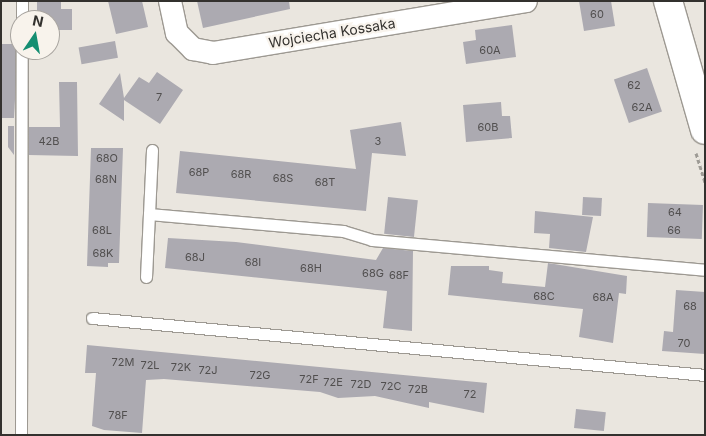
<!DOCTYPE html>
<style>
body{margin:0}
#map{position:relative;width:706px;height:436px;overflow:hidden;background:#eae6df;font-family:Inter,sans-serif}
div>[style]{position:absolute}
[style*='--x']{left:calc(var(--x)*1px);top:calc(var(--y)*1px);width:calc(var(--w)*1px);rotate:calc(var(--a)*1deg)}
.building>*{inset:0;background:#acaab1;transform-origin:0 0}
.path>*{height:3px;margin-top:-1.5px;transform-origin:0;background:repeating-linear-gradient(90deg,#9e9b95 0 4px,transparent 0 6.5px)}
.roads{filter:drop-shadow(1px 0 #9d9992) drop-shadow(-1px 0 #9d9992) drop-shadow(0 1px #9d9992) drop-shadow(0 -1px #9d9992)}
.lane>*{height:11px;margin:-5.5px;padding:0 5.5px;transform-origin:5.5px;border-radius:5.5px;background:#fff}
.street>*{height:22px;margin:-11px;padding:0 11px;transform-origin:11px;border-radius:11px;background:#fff}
.secondary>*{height:28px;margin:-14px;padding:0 14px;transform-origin:14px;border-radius:14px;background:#fff}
span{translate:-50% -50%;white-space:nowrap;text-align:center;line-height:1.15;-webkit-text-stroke:4.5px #f8f3ec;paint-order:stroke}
.number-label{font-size:11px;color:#514f4f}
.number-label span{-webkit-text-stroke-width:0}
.street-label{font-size:14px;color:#33312e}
.frame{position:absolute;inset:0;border:2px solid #33312e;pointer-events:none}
.north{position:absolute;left:10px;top:10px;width:50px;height:50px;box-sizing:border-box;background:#f8f3ec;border:1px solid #a9a5a0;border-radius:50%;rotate:12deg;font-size:14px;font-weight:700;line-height:20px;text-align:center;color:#33312e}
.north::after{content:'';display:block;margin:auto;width:18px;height:22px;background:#158e72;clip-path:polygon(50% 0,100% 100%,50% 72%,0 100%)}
</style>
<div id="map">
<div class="building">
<i style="clip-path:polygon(37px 1px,61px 1px,61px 9px,72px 9px,72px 30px,50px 30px,50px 20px,37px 20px)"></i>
<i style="clip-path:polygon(108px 1px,142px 1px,148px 27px,116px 34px)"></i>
<i style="clip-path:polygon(197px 1px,289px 1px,290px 9px,203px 28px)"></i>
<i style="clip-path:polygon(579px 1px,611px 1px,615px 26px,584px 31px)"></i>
<i style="clip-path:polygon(512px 25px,516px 57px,466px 64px,463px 42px,476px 40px,475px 30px)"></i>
<i style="left:115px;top:41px;width:17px;height:37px;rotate:80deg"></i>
<i style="clip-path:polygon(1px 44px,18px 44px,14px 118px,1px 118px)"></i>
<i style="left:647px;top:68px;width:46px;height:35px;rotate:71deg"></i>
<i style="clip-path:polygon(157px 72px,183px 90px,160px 124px,124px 100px,124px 121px,99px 104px,120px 73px,124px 98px,139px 77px,149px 83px)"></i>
<i style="clip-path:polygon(59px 82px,77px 82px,78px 156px,29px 155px,29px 127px,60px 127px)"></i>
<i style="clip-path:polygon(501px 102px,502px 116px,510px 116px,512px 138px,466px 142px,463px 105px)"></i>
<i style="clip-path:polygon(401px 122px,406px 156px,372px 153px,366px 211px,176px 193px,180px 151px,356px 169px,350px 130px)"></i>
<i style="clip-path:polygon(8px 126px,14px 126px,14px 155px,8px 147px)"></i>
<i style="clip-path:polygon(91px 148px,123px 148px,119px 263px,108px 263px,108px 267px,87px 266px)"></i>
<i style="left:388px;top:197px;width:30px;height:37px;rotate:6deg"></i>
<i style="left:583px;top:197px;width:19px;height:18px;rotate:3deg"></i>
<i style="left:648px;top:203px;width:55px;height:34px;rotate:2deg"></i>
<i style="clip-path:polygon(535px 211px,593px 217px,586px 252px,549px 248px,550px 234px,534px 233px)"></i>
<i style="clip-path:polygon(168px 238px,236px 242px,376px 260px,383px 248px,413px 251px,412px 331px,383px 328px,387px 291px,165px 268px)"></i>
<i style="clip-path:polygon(548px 263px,627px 276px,626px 294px,619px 293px,613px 343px,579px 337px,583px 309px,448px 295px,451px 266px,489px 266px,489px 270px,503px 272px,502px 283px,545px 287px)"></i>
<i style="clip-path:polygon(676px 290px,705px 292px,705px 354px,662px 351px,664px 331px,673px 332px)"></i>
<i style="clip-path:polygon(87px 345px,487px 383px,484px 413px,429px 402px,429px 408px,375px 396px,338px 398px,320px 392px,164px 379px,146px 380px,142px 433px,104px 430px,92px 426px,96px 373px,85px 373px)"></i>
<i style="left:576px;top:409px;width:30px;height:19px;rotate:6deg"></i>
</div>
<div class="path">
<i style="--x:696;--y:153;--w:31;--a:73"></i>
</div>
<div class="roads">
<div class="lane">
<i style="--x:22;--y:20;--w:19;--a:-90"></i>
<i style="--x:149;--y:214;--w:64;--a:-87.3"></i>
<i style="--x:146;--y:277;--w:63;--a:-87.3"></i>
<i style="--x:149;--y:214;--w:195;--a:5"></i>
<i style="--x:343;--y:231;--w:30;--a:17"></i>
<i style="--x:372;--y:240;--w:334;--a:5.1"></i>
<i style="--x:92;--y:318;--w:616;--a:5.31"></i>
<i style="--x:21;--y:435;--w:385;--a:-89.9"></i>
</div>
<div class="street">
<i style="--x:170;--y:1;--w:33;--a:78"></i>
<i style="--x:177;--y:33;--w:23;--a:45"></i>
<i style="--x:193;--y:49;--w:20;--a:11"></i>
<i style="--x:213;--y:53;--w:317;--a:-9.4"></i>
</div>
<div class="secondary">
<i style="--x:668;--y:1;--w:134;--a:74"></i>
</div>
</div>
<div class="number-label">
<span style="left:597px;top:14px">60</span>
<span style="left:490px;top:50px">60A</span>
<span style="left:634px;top:85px">62</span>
<span style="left:159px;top:97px">7</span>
<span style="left:642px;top:107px">62A</span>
<span style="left:488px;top:127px">60B</span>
<span style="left:49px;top:141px">42B</span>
<span style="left:378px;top:141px">3</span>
<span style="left:107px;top:158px">68O</span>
<span style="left:199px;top:172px">68P</span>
<span style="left:241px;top:174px">68R</span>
<span style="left:283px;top:178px">68S</span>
<span style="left:106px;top:179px">68N</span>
<span style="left:325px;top:182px">68T</span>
<span style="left:675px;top:212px">64</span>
<span style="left:102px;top:230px">68L</span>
<span style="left:674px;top:230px">66</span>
<span style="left:103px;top:253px">68K</span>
<span style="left:195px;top:257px">68J</span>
<span style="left:253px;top:262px">68I</span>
<span style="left:311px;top:268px">68H</span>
<span style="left:373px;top:273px">68G</span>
<span style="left:399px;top:275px">68F</span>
<span style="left:544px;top:296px">68C</span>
<span style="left:603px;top:297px">68A</span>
<span style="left:690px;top:306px">68</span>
<span style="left:684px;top:343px">70</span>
<span style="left:123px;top:362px">72M</span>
<span style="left:150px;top:365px">72L</span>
<span style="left:181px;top:367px">72K</span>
<span style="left:208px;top:370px">72J</span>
<span style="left:260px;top:375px">72G</span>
<span style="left:309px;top:379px">72F</span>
<span style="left:333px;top:382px">72E</span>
<span style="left:361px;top:384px">72D</span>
<span style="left:391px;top:386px">72C</span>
<span style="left:418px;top:389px">72B</span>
<span style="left:470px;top:394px">72</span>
<span style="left:118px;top:415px">78F</span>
</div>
<div class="street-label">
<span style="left:332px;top:33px;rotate:-9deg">Wojciecha Kossaka</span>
</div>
<div class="frame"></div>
<div class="north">N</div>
</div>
